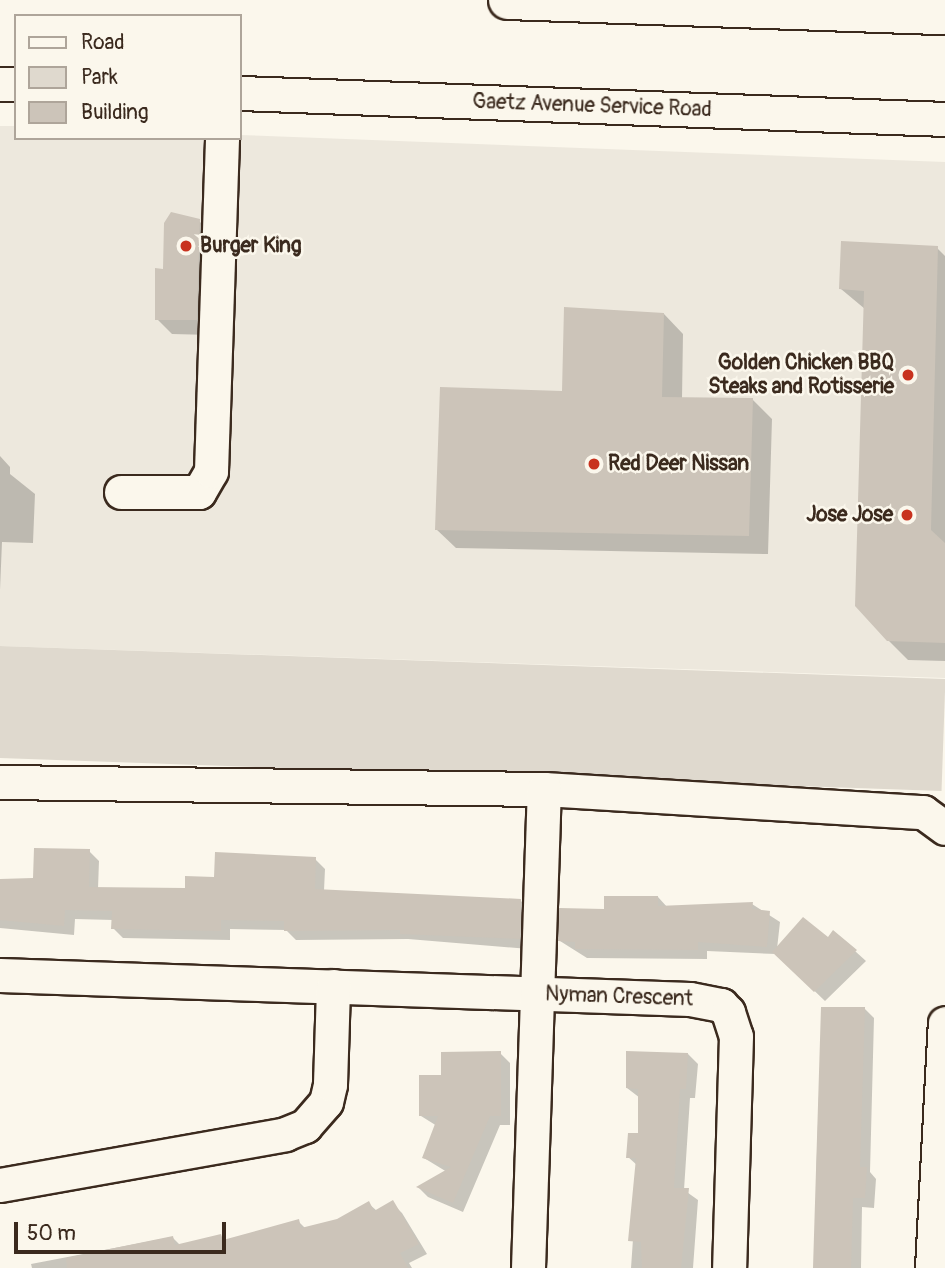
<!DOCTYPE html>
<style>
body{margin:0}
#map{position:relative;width:945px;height:1268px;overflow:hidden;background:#fbf7ec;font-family:Pangolin,sans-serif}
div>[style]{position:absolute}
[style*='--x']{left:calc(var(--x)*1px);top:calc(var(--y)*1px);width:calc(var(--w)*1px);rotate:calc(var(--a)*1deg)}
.built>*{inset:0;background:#ede8dd}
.green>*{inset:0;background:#dfd9ce;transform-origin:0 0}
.shadow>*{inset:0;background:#0003}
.building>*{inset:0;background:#ccc4b9}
.roads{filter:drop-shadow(2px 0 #3b2a1e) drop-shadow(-2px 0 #3b2a1e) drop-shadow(0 2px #3b2a1e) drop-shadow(0 -2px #3b2a1e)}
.minor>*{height:33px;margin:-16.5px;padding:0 16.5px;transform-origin:16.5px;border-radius:16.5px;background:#fbf7ec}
.major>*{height:38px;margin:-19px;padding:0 19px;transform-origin:19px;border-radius:19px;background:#fbf7ec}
.dots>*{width:19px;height:19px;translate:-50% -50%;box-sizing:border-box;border:4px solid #fbf7ec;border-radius:50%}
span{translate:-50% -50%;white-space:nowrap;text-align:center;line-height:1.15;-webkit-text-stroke:5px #fbf7ec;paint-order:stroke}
.street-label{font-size:21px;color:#3b2a1e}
.poi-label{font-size:21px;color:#3b2a1e;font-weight:700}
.left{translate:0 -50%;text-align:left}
.right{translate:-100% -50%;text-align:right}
.legend{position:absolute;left:14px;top:14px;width:228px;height:126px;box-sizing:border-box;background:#fbf7ec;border:2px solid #aea59a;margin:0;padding:9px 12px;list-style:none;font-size:21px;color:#3b2a1e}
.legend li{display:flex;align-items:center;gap:14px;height:35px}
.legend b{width:35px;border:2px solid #aea59a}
.scale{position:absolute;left:14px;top:1222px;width:212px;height:32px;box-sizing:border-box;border:4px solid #3b2a1e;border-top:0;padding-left:9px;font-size:21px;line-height:24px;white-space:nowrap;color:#3b2a1e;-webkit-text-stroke:5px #fbf7ec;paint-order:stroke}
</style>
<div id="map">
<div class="built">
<i style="clip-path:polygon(0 126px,16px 126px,16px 138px,240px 138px,240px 135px,945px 162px,945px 678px,0 646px)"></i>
</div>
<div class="green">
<i style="left:0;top:646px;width:946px;height:112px;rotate:2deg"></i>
</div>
<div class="shadow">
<i style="clip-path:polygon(171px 214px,199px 221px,214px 236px,211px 335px,172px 334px,157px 319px)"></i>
<i style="clip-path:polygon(937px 248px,945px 256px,945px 661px,908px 660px,888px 640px,865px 309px,841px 289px)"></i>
<i style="clip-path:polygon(664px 314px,683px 334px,682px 399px,752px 399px,772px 419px,768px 554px,456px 548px,436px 529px,564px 393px)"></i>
<i style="clip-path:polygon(0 456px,10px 467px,10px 474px,35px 494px,33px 543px,2px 542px,0 590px)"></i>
<i style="clip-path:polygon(89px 851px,99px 861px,98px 889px,186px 889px,315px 859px,325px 869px,324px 891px,520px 900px,530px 910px,529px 949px,408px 939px,296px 940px,286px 930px,230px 929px,230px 940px,123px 938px,113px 928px,113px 920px,75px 919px,74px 935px,0 928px,0 880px,35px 880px)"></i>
<i style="clip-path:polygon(658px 897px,668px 908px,752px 904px,780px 922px,777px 949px,828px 940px,834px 932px,866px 961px,825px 1001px,776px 954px,707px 951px,707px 959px,587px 958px,560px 941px,606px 910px)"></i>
<i style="clip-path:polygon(864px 1008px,874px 1018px,870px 1172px,876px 1179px,874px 1208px,862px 1207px,861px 1268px,818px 1268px,816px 1180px,822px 1009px)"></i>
<i style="clip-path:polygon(500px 1053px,510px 1063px,510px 1125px,500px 1125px,463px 1212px,428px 1197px,419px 1188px,447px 1172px,424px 1158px,437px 1126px,421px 1116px,442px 1076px)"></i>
<i style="clip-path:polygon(688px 1054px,698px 1064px,695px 1098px,690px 1098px,684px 1190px,698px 1200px,693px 1268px,631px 1268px,638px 1166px,628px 1157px,639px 1135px,640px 1098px,627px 1088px)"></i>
<i style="clip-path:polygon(368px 1203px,377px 1211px,392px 1203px,402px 1213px,427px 1254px,409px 1263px,412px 1268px,32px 1268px,31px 1264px,172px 1237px,180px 1245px,220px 1236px,226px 1241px,298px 1221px,306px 1229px,338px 1221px)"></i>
</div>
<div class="building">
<i style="clip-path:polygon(171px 212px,200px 219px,197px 320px,155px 320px,155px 268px,163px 269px,164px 223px)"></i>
<i style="clip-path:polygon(841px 241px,938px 246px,931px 530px,945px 543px,945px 643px,887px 641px,855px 606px,864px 291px,839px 289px)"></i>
<i style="clip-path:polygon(564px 307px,664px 313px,662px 397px,753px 398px,749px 536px,435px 530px,440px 387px,562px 391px)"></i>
<i style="clip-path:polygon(34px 848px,90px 849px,89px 887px,185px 888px,185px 876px,214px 877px,215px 852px,316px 857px,315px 889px,521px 899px,520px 939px,400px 934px,400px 930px,284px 931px,284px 921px,221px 920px,221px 931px,111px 929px,112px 911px,65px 910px,64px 926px,0 920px,0 879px,33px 878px)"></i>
<i style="clip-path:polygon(604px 896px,658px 896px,658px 906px,753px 902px,752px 909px,770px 911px,767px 947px,698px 942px,698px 950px,575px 949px,575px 942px,558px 941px,559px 908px,604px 909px)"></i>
<i style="clip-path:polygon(803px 917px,828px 937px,833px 930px,857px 950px,814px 992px,772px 952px)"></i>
<i style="clip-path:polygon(821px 1007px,865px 1007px,860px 1167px,867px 1167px,865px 1198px,853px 1198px,851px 1268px,813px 1268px)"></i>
<i style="clip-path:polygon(501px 1051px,501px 1116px,490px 1116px,453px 1203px,416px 1187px,451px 1167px,422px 1158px,438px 1116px,419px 1116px,419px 1075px,441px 1075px,441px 1052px)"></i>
<i style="clip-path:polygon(626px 1051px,688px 1053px,686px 1089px,680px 1089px,674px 1188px,689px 1188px,681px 1268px,642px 1268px,641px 1242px,628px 1241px,636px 1158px,626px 1158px,628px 1133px,638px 1133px,638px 1089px,626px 1088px)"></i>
<i style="clip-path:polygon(393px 1200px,419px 1244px,400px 1253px,408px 1268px,67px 1268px,66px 1258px,173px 1236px,175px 1245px,221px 1234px,223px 1240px,299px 1219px,301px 1228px,337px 1219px,369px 1201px,374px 1211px)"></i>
</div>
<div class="roads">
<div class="minor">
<i style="--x:0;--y:84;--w:16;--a:0"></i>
<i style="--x:240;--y:93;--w:705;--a:2.11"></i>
<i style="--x:121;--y:492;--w:78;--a:0"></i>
<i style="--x:199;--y:492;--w:24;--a:-60"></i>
<i style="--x:211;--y:471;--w:333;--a:-88.1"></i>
<i style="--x:0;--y:782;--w:544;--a:0.74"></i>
<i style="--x:544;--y:789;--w:380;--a:3.5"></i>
<i style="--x:923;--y:812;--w:27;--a:36"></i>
<i style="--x:0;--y:975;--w:690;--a:1.99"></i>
<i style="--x:690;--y:999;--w:32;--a:11"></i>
<i style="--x:721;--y:1005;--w:10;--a:45"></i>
<i style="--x:728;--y:1012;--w:25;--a:72"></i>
<i style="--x:736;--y:1036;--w:232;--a:91.7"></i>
<i style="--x:0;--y:1185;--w:290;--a:-10.1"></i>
<i style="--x:285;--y:1134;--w:22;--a:-22"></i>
<i style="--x:305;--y:1126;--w:32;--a:-49"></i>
<i style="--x:326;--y:1102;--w:18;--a:-77"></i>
<i style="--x:330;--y:1084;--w:98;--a:-88.2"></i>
<i style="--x:528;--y:1268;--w:479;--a:-88.1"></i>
<i style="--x:932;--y:1268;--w:245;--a:-87"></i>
</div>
<div class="major">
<i style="--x:508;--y:0;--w:437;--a:2"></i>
</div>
</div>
<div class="dots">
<i style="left:186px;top:246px;background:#c8321e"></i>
<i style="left:908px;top:375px;background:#c8321e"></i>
<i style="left:594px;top:464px;background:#c8321e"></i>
<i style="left:907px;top:515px;background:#c8321e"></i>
</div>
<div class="street-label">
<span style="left:592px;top:106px;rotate:2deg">Gaetz Avenue Service Road</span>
<span style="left:619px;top:997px;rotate:2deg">Nyman Crescent</span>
</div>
<div class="poi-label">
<span class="left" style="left:200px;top:246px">Burger King</span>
<span class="right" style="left:894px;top:375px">Golden Chicken BBQ<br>Steaks and Rotisserie</span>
<span class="left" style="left:608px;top:464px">Red Deer Nissan</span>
<span class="right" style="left:893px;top:515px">Jose Jose</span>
</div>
<ul class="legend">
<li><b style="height:9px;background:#fbf7ec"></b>Road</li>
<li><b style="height:19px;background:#dfd9ce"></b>Park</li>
<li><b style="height:19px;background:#ccc4b9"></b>Building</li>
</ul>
<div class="scale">50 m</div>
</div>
